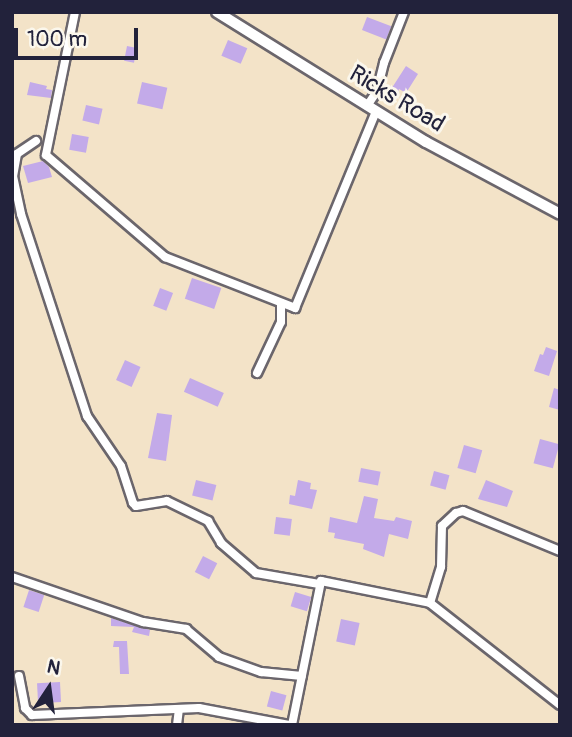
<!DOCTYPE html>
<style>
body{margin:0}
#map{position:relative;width:572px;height:737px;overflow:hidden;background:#f3e3c8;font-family:Pangolin,sans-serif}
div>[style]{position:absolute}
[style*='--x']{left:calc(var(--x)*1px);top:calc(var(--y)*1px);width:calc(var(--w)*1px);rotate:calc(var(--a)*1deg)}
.building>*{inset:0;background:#c3aae9;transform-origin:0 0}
.roads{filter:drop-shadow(2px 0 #6b666c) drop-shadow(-2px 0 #6b666c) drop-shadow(0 2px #6b666c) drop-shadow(0 -2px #6b666c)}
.street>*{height:8px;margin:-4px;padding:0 4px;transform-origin:4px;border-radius:4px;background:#fff}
.secondary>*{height:10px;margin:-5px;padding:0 5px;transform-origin:5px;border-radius:5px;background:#fff}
span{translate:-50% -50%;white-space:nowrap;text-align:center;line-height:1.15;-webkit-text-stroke:6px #fbf7ec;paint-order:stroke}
.street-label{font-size:24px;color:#22223b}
.frame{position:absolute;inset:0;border:14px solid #22223b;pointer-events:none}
.north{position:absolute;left:14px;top:653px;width:70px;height:70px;-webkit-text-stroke:5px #fbf7ec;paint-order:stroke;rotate:13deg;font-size:19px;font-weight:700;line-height:28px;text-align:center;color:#22223b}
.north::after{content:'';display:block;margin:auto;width:24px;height:32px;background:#22223b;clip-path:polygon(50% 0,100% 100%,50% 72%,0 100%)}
.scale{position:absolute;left:14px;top:28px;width:124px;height:32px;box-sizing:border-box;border:4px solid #22223b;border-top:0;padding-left:9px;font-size:21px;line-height:24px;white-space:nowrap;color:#22223b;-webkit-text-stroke:5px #fbf7ec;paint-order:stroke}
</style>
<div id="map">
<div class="building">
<i style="left:367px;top:17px;width:26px;height:14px;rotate:21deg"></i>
<i style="left:228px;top:40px;width:21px;height:17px;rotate:23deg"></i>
<i style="left:127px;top:46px;width:10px;height:15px;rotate:11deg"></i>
<i style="clip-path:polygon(406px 66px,418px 74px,406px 93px,399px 89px,397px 96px,388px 94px)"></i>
<i style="clip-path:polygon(30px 82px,47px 86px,46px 89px,52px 90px,51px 98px,27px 95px)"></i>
<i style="left:142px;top:82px;width:26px;height:22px;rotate:13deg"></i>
<i style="left:86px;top:105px;width:17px;height:16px;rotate:13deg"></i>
<i style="left:72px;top:134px;width:17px;height:16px;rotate:10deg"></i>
<i style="clip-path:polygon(43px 161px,49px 167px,52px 177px,28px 183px,23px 166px)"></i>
<i style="left:192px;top:278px;width:31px;height:22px;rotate:19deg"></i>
<i style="left:160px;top:288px;width:14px;height:19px;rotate:21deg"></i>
<i style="clip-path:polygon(546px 347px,557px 351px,549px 376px,534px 371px,540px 354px,543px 355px)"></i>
<i style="left:125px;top:360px;width:17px;height:22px;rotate:24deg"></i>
<i style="left:190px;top:378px;width:37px;height:15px;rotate:24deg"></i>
<i style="clip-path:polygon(554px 388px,560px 390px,560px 410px,549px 407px)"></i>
<i style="clip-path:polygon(157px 413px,172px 415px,166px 461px,148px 458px)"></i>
<i style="left:540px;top:439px;width:20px;height:25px;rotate:15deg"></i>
<i style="left:464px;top:445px;width:19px;height:24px;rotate:16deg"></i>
<i style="left:361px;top:468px;width:20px;height:14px;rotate:11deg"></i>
<i style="left:434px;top:471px;width:16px;height:15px;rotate:15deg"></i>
<i style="left:196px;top:480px;width:21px;height:16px;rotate:14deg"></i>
<i style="clip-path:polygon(298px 480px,311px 483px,310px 489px,317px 490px,312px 509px,289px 504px,290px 495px,295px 496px)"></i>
<i style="clip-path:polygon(486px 480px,513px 491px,507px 507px,478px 499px)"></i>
<i style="clip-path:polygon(364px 496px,378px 499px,374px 518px,394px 521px,396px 517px,412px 521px,408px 539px,389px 534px,384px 557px,363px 549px,364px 544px,334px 538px,335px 533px,328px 532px,330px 517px,357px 523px)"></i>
<i style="left:276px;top:517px;width:16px;height:17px;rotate:7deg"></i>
<i style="left:203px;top:556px;width:16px;height:18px;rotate:27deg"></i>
<i style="left:29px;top:590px;width:16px;height:18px;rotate:18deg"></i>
<i style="left:295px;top:592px;width:17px;height:15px;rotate:17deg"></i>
<i style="clip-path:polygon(111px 618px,150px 630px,149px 636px,132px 632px,134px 627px,111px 626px)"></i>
<i style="left:341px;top:619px;width:19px;height:23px;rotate:12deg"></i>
<i style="clip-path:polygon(114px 641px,127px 641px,129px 674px,120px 674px,119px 647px,113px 647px)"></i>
<i style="left:60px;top:682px;width:20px;height:23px;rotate:87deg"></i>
<i style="left:271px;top:691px;width:16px;height:16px;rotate:15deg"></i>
</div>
<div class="roads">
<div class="street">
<i style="--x:75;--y:12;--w:146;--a:101.5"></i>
<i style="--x:46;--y:155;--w:157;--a:40.6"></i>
<i style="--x:165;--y:257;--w:140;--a:21.4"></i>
<i style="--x:295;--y:308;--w:213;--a:-67.6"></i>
<i style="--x:367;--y:106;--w:18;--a:-56"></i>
<i style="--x:377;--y:91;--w:29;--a:-76"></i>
<i style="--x:384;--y:63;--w:55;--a:-68.6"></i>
<i style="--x:36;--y:141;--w:23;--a:146"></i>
<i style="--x:17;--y:154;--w:22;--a:100"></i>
<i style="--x:13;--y:176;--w:39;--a:78"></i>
<i style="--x:21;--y:214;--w:213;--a:71.9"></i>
<i style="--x:87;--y:416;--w:60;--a:55.8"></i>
<i style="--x:121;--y:466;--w:39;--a:72"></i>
<i style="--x:133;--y:503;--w:4;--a:45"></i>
<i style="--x:136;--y:506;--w:31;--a:-9"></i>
<i style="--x:167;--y:501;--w:46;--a:26"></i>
<i style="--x:208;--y:521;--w:26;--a:59"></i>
<i style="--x:221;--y:543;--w:46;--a:40.6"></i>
<i style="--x:256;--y:573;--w:64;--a:9.9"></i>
<i style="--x:257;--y:373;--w:56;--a:-64.8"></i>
<i style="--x:281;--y:322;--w:19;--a:-90"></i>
<i style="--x:12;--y:577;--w:139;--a:19"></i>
<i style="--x:143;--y:622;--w:44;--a:9.2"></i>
<i style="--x:186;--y:629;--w:43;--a:40.3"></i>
<i style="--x:219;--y:657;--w:45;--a:19.7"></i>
<i style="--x:261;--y:672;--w:41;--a:5.6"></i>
<i style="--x:430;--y:603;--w:38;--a:-73"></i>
<i style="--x:441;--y:567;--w:41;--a:-88.6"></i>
<i style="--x:442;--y:526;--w:19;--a:-43"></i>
<i style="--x:456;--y:513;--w:7;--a:-16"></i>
<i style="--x:463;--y:511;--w:105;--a:22.4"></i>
<i style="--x:19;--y:676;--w:33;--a:79"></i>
<i style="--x:25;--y:708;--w:10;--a:45"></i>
<i style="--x:32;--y:715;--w:167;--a:-2.4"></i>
<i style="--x:199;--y:708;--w:93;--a:10.6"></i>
<i style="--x:177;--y:725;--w:16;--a:-83"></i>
<i style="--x:292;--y:725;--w:147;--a:-78.6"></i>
<i style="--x:321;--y:581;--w:111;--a:11.4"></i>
<i style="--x:430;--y:603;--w:165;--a:38.1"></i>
</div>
<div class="secondary">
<i style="--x:217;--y:12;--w:246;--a:31.9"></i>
<i style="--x:426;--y:142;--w:152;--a:28.2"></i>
</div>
</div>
<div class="street-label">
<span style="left:397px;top:99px;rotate:31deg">Ricks Road</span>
</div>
<div class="frame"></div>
<div class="north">N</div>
<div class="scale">100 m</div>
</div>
